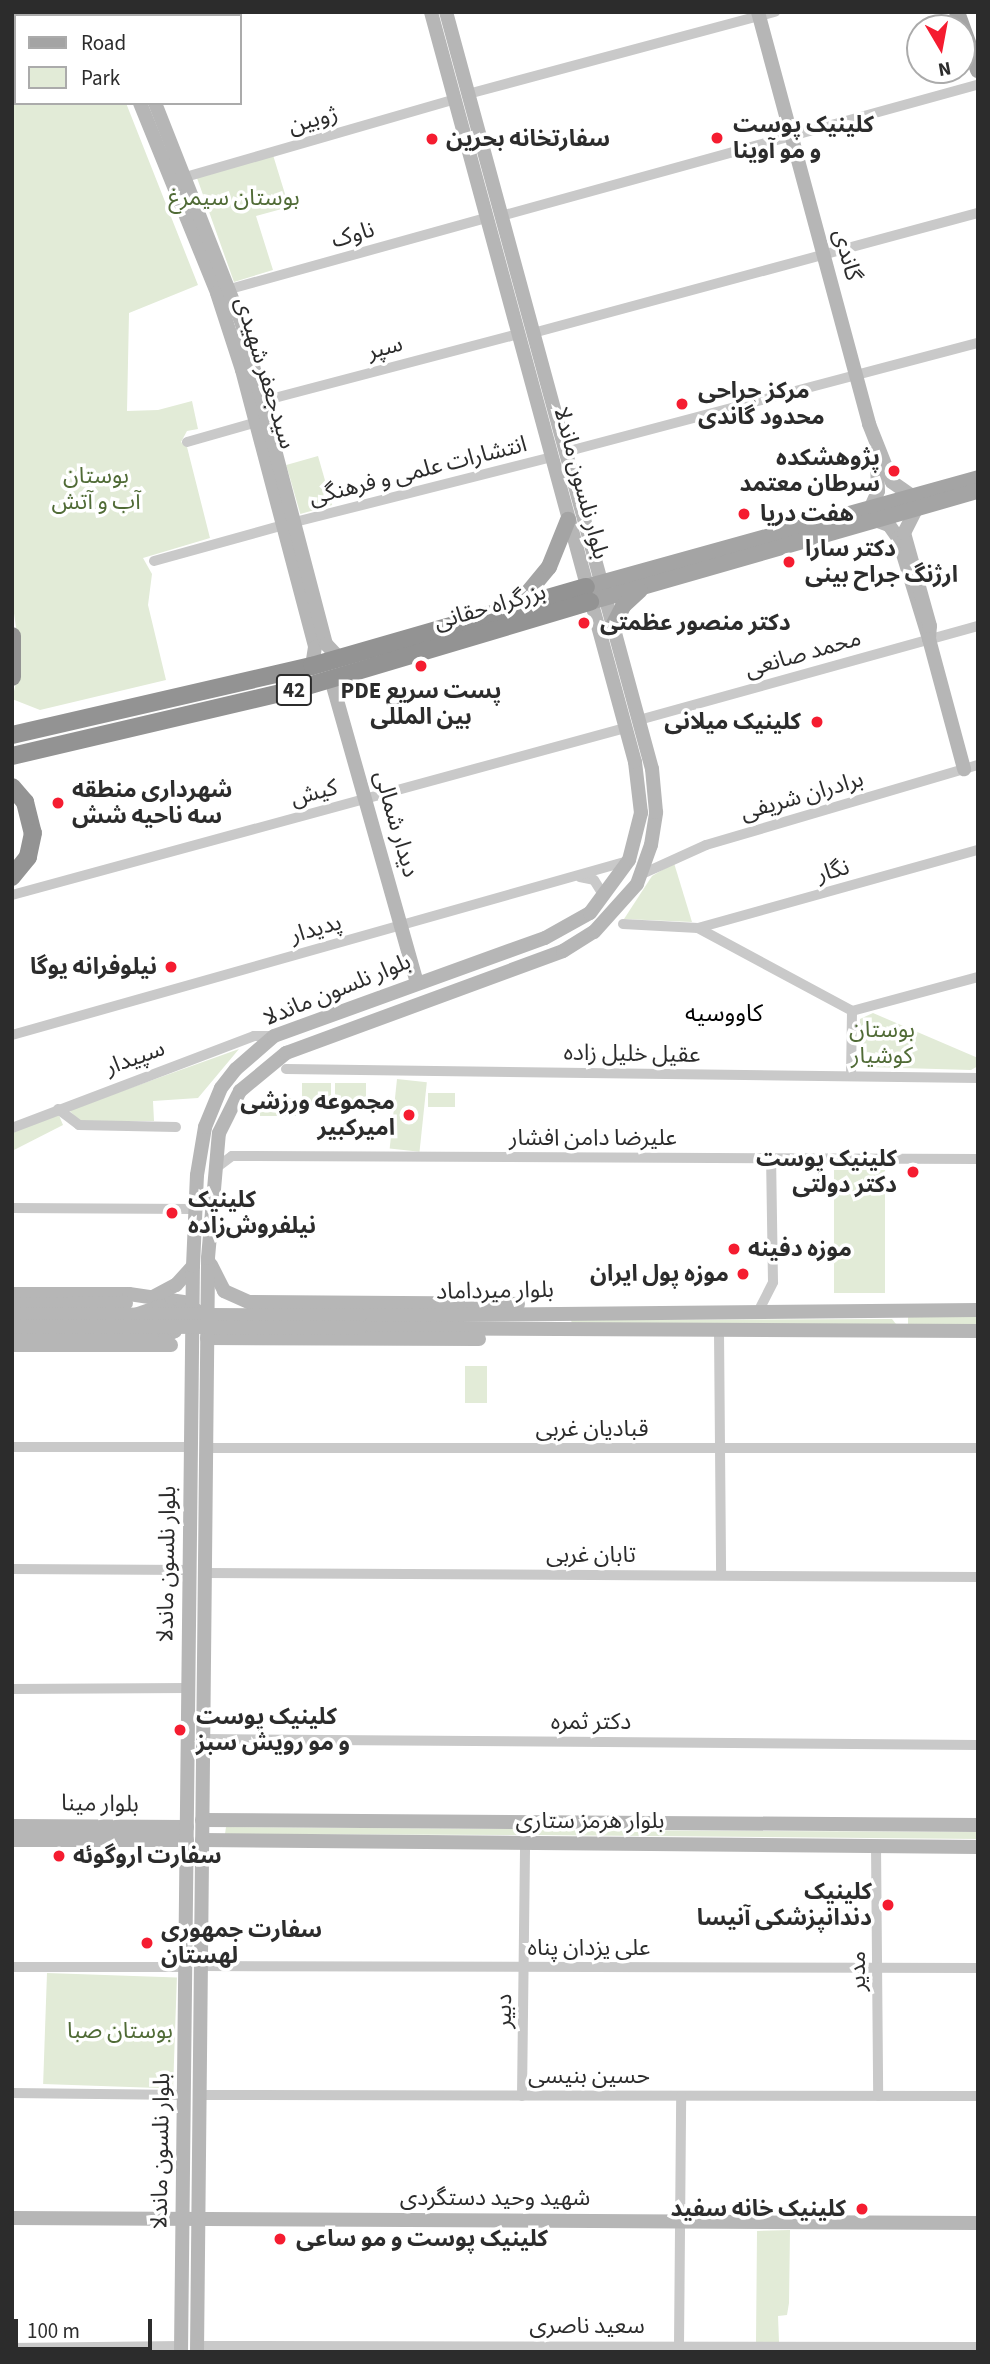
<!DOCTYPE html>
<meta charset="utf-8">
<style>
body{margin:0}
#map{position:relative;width:990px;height:2364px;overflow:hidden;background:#fff;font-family:"Source Sans 3","Noto Sans Arabic",sans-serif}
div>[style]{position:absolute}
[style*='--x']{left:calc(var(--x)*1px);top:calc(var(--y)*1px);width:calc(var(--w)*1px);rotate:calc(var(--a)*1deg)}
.green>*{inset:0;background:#e2ebd7;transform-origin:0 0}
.street>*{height:10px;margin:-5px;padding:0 5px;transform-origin:5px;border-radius:5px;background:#c9c9c9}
.secondary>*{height:14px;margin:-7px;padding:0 7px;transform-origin:7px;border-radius:7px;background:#b6b6b6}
.primary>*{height:16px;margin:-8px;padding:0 8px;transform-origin:8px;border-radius:8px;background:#a4a4a4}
.highway>*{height:18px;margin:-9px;padding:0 9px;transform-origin:9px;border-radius:9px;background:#939393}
.secondary-bridge>*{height:14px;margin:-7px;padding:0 7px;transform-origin:7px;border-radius:7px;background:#b6b6b6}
.dots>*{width:19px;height:19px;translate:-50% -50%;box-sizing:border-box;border:4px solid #fff;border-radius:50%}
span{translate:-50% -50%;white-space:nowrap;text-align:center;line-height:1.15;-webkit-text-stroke:7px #fff;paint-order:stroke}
.shield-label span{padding:2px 5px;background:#fff;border:2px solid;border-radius:5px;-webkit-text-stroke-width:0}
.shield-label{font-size:21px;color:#2c2c2c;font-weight:700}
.street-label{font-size:23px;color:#2c2c2c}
.poi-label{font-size:23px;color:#2c2c2c;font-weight:700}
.left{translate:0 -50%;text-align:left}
.right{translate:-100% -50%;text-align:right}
.park-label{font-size:23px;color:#506b36}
.neighbourhood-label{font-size:24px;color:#000}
.frame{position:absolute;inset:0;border:14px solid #2c2c2c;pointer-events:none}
.legend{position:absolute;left:14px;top:14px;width:228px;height:91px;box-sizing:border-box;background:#fff;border:2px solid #ababab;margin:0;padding:9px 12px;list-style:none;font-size:21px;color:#2c2c2c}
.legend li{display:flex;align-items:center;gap:14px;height:35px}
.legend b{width:35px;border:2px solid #ababab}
.north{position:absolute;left:906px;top:14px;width:70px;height:70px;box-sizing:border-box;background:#fff;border:2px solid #ababab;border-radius:50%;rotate:170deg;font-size:19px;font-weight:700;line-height:28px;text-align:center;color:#2c2c2c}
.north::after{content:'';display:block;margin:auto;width:24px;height:32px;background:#f51c30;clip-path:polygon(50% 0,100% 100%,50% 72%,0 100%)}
.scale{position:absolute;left:14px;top:2319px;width:138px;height:32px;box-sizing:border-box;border:4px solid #2c2c2c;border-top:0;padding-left:9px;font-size:21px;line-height:24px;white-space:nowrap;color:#2c2c2c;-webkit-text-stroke:5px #fff;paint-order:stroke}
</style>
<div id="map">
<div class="green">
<i style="clip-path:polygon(12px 12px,100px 12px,101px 16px,16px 16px,16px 103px,126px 103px,198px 285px,129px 313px,127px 411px,158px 410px,192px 401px,198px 429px,187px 431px,181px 442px,187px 447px,210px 538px,143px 558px,152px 574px,148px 605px,166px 680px,40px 710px,12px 699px,21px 663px,12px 599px)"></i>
<i style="clip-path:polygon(273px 155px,289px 207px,256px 216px,273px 270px,234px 282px,197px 178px)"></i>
<i style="left:318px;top:456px;width:51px;height:33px;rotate:74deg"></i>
<i style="clip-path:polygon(674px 863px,692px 922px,624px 919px,652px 876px)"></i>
<i style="clip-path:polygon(873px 1013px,978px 1058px,978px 1066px,971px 1070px,867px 1067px,858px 1059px,860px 1019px)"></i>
<i style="clip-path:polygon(239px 1049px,198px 1098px,153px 1101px,154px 1121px,79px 1121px,69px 1110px)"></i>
<i style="left:397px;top:1079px;width:30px;height:70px;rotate:6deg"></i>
<i style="left:302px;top:1083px;width:29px;height:24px"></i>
<i style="left:335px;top:1083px;width:31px;height:22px"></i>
<i style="left:428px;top:1093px;width:27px;height:14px"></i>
<i style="left:296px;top:1098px;width:18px;height:36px;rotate:90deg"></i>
<i style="clip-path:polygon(58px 1113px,63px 1125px,12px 1151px,12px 1133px)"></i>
<i style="left:834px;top:1170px;width:51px;height:123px"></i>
<i style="left:908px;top:1316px;width:70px;height:9px"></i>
<i style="clip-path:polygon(892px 1319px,896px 1324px,572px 1324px,571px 1320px)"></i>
<i style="left:465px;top:1366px;width:22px;height:37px"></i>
<i style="clip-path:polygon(226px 1827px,521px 1829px,521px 1835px,225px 1834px)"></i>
<i style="clip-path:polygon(530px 1830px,978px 1832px,978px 1839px,530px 1835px)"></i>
<i style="left:47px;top:1973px;width:130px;height:111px;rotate:2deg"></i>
<i style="clip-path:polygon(790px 2230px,789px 2303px,787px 2315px,778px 2316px,779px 2342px,756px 2342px,757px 2231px)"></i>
</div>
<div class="street">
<i style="--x:468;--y:94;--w:318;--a:-15"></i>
<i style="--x:182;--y:178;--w:284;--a:-16.1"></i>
<i style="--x:501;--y:216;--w:495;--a:-15.4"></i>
<i style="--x:230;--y:289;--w:266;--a:-15.5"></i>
<i style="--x:533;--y:333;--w:461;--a:-15.1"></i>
<i style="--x:263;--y:401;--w:264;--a:-14.7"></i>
<i style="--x:187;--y:442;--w:73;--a:-15.9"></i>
<i style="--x:565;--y:452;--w:427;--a:-14.8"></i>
<i style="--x:295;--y:522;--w:264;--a:-14.2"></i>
<i style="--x:154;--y:561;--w:135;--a:-15.5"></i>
<i style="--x:639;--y:720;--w:352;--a:-15.5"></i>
<i style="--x:642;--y:874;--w:70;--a:-24.4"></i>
<i style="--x:706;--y:845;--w:284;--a:-16.4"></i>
<i style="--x:580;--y:877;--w:14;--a:12"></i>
<i style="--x:594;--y:880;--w:19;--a:58"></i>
<i style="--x:12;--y:895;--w:635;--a:-15.24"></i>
<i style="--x:623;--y:924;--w:75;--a:3.1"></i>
<i style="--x:698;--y:928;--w:175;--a:28.3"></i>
<i style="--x:852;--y:1011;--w:131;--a:-15.1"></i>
<i style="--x:698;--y:928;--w:291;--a:-15.6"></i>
<i style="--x:12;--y:1035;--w:640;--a:-15.77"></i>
<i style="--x:286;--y:1069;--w:692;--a:0.75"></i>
<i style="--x:851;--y:1076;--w:65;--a:-89.1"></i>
<i style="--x:58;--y:1109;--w:26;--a:37"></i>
<i style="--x:79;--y:1125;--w:97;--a:1.2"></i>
<i style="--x:12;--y:1128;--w:259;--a:-20.8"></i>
<i style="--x:254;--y:1036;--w:20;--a:0"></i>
<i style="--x:216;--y:1168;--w:20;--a:-37"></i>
<i style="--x:232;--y:1156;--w:746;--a:0.23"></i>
<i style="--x:12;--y:1208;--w:183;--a:0.3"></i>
<i style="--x:759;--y:1310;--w:31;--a:-63"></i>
<i style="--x:773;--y:1282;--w:124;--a:-90.9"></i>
<i style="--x:719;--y:1332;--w:243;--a:89.5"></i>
<i style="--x:12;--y:1447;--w:179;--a:0"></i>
<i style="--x:206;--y:1448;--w:772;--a:0"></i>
<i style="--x:12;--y:1569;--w:178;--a:0.3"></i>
<i style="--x:205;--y:1573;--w:773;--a:0.3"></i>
<i style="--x:12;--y:1689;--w:176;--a:-0.3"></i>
<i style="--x:203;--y:1739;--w:775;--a:0.44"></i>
<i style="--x:876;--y:1845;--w:251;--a:89.5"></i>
<i style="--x:201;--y:1966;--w:777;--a:0.15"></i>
<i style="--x:12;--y:1967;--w:173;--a:0"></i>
<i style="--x:12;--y:2093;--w:172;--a:0.7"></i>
<i style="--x:199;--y:2095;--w:779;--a:0.07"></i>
<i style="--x:522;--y:2096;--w:253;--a:-89.3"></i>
<i style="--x:197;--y:2346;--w:781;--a:0.07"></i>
<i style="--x:679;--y:2346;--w:250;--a:-89.5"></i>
<i style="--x:12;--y:2348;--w:169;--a:-0.7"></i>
</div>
<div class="secondary">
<i style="--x:110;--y:12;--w:4;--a:76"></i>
<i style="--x:125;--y:12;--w:4;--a:76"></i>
<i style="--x:758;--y:12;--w:427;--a:74.9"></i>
<i style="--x:869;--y:424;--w:62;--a:68.4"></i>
<i style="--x:892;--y:482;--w:24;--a:35"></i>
<i style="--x:140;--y:103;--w:205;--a:67.9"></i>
<i style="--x:217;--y:293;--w:81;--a:72"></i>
<i style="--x:242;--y:370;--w:286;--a:75.2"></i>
<i style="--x:315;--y:647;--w:19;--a:99"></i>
<i style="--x:155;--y:103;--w:238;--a:68.5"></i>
<i style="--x:242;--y:324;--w:331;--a:75.3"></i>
<i style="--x:326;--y:644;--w:19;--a:47"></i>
<i style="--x:871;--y:507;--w:17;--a:-66"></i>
<i style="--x:878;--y:491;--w:28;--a:-92"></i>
<i style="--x:875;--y:520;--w:15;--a:20"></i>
<i style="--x:889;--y:525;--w:16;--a:55"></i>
<i style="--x:898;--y:538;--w:106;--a:72.9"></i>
<i style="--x:929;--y:639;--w:13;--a:-86"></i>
<i style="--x:930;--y:626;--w:97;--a:-105.6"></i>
<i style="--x:904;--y:533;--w:27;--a:-63"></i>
<i style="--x:929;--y:639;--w:135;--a:74.9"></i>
<i style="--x:331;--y:679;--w:315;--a:74.2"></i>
<i style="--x:211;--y:1265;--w:29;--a:63"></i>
<i style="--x:224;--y:1291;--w:27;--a:24"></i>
<i style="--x:249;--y:1302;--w:269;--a:0.4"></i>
<i style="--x:12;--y:1294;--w:117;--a:0"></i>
<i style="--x:129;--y:1294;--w:55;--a:8.4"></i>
<i style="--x:183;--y:1302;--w:19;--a:32"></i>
<i style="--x:153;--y:1297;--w:26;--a:-28"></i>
<i style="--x:176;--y:1285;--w:25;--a:-48"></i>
<i style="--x:12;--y:1305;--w:114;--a:-1"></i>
<i style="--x:360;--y:1316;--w:618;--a:-0.56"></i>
<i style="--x:360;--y:1328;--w:618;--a:0.28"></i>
<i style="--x:12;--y:1334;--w:153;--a:0.7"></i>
<i style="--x:165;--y:1336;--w:11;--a:-27"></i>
<i style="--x:175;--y:1331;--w:8;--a:-76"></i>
<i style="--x:177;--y:1323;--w:12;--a:-110"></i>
<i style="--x:173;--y:1312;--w:13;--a:-153"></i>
<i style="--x:161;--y:1306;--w:31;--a:161"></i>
<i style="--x:207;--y:1338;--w:272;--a:0.2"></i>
<i style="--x:12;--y:1345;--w:159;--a:0"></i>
<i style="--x:202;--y:1820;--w:776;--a:0.37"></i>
<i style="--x:12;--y:1826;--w:175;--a:0.3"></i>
<i style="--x:12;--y:1840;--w:175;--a:0"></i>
<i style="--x:202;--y:1840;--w:776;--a:0.52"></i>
<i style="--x:12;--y:2218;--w:966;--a:0.3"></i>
<i style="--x:181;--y:2352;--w:1086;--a:-89.37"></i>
<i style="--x:193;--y:1266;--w:91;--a:-87.5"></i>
<i style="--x:197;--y:1175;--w:49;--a:-80.5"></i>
<i style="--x:205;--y:1127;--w:42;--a:-67.7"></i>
<i style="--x:221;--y:1088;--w:24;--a:-52"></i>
<i style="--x:236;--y:1069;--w:50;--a:-41"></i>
<i style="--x:274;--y:1036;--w:288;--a:-19.9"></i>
<i style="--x:545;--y:938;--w:51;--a:-29.1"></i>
<i style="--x:590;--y:913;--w:66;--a:-53.7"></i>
<i style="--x:629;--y:860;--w:49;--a:-75.7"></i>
<i style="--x:641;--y:813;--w:51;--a:-96.7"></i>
<i style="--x:635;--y:762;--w:777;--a:-105.22"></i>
<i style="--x:197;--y:2352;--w:1094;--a:-89.42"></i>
<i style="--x:208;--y:1258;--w:125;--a:-85"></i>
<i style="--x:219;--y:1133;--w:47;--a:-63.4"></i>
<i style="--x:240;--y:1091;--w:60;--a:-39.6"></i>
<i style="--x:286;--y:1053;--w:295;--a:-20.2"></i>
<i style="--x:563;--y:951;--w:36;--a:-32"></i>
<i style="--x:594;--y:932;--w:64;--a:-48.1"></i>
<i style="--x:637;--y:884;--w:41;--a:-70.3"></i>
<i style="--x:651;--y:845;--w:33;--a:-81"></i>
<i style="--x:656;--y:812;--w:43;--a:-95.3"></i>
<i style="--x:652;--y:769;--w:785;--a:-105.22"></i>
</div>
<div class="primary">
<i style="--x:957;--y:12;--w:62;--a:70.1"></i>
<i style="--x:586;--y:587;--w:407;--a:-15.5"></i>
<i style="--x:590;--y:602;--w:404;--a:-16"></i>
<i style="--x:515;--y:608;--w:53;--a:-50.3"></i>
<i style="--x:549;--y:567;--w:51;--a:-68"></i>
<i style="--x:613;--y:626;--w:22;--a:-63"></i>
<i style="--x:623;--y:606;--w:23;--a:-43"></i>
</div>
<div class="highway">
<i style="--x:12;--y:636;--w:41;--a:90"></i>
<i style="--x:12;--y:735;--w:308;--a:-13"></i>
<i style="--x:312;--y:666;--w:285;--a:-16.1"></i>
<i style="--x:12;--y:756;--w:290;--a:-13.2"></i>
<i style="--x:294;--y:690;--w:309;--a:-16.6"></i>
<i style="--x:12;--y:787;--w:20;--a:49"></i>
<i style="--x:25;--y:802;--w:32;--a:76"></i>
<i style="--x:33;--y:833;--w:25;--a:102"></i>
<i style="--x:28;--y:857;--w:26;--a:129"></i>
</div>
<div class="secondary-bridge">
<i style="--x:12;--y:1314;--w:348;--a:0.3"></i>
<i style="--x:12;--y:1326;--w:348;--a:0.3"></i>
</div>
<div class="dots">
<i style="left:717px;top:138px;background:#f51c30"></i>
<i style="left:432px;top:139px;background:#f51c30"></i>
<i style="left:682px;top:404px;background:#f51c30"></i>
<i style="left:894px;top:471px;background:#f51c30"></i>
<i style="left:744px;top:514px;background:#f51c30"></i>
<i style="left:789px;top:562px;background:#f51c30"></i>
<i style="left:584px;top:623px;background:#f51c30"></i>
<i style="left:421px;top:666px;background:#f51c30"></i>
<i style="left:817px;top:722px;background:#f51c30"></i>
<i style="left:58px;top:803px;background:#f51c30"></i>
<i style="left:171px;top:967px;background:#f51c30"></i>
<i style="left:409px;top:1115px;background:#f51c30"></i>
<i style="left:913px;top:1172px;background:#f51c30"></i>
<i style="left:172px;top:1213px;background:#f51c30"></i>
<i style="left:734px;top:1249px;background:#f51c30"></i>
<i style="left:743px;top:1274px;background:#f51c30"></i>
<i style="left:180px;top:1730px;background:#f51c30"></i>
<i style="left:59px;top:1856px;background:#f51c30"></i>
<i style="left:888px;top:1905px;background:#f51c30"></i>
<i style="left:147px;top:1943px;background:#f51c30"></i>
<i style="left:862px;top:2209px;background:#f51c30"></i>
<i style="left:280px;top:2239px;background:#f51c30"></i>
</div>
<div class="shield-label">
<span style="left:294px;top:690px">42</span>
</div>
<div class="street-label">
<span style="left:313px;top:120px;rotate:-16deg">ژوبین</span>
<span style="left:353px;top:235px;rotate:-16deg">ناوک</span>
<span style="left:847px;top:255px;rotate:75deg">گاندی</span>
<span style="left:385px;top:348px;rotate:-15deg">سپر</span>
<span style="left:265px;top:373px;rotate:73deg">سیدجعفر شهیدی</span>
<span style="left:418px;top:471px;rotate:-14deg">انتشارات علمی و فرهنگی</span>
<span style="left:581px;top:483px;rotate:75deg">بلوار نلسون ماندلا</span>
<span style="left:490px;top:607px;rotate:-16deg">بزرگراه حقانی</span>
<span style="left:803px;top:654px;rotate:-16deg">محمد صانعی</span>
<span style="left:314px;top:793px;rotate:-15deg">کیش</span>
<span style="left:802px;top:796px;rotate:-16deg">برادران شریفی</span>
<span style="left:396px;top:824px;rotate:74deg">دیدار شمالی</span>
<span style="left:833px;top:871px;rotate:-16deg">نگار</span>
<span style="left:316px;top:929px;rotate:-16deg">پدیدار</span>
<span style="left:337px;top:990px;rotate:-22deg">بلوار نلسون ماندلا</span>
<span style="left:632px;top:1054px;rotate:1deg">عقیل خلیل زاده</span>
<span style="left:135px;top:1058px;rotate:-20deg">سپیدار</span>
<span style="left:593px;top:1138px">علیرضا دامن افشار</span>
<span style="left:495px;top:1291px;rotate:-1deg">بلوار میرداماد</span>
<span style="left:592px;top:1429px">قبادیان غربی</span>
<span style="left:591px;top:1555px">تابان غربی</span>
<span style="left:167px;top:1564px;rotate:-89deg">بلوار نلسون ماندلا</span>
<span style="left:591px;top:1722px">دکتر ثمره</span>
<span style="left:100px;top:1804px;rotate:1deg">بلوار مینا</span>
<span style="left:590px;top:1821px">بلوار هرمز ستاری</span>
<span style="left:589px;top:1948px">علی یزدان پناه</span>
<span style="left:858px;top:1971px;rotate:-90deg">مدیر</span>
<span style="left:504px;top:2011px;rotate:-89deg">دبیر</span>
<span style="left:589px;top:2076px">حسین بنیسی</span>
<span style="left:161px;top:2151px;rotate:-89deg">بلوار نلسون ماندلا</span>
<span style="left:495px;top:2198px">شهید وحید دستگردی</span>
<span style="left:587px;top:2326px">سعید ناصری</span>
</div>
<div class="poi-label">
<span class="left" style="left:733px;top:138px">کلینیک پوست<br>و مو آوینا</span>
<span class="left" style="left:446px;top:139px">سفارتخانه بحرین</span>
<span class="left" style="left:698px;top:404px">مرکز جراحی<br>محدود گاندی</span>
<span class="right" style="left:880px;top:471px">پژوهشکده<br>سرطان معتمد</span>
<span class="left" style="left:760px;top:514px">هفت دریا</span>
<span class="left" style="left:805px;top:562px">دکتر سارا<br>ارژنگ جراح بینی</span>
<span class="left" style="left:600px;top:623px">دکتر منصور عظمتی</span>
<span style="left:421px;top:704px">PDE پست سریع<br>بین المللی</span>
<span class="right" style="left:801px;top:722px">کلینیک میلانی</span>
<span class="left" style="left:72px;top:803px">شهرداری منطقه<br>سه ناحیه شش</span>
<span class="right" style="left:157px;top:967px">نیلوفرانه یوگا</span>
<span class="right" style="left:395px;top:1115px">مجموعه ورزشی<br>امیرکبیر</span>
<span class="right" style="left:897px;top:1172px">کلینیک پوست<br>دکتر دولتى</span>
<span class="left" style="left:188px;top:1213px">کلینیک<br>نیلفروش‌زاده</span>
<span class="left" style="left:748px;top:1249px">موزه دفینه</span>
<span class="right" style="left:729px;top:1274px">موزه پول ایران</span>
<span class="left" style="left:196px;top:1730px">کلینیک پوست<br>و مو رویش سبز</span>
<span class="left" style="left:73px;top:1856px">سفارت اروگوئه</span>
<span class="right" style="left:872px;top:1905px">کلینیک<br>دندانپزشکی آنیسا</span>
<span class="left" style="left:161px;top:1943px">سفارت جمهوری<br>لهستان</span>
<span class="right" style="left:846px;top:2209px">کلینیک خانه سفید</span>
<span class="left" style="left:296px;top:2239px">کلینیک پوست و مو ساعی</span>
</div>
<div class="park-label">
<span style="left:234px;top:198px">بوستان سیمرغ</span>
<span style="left:96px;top:489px">بوستان<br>آب و آتش</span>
<span style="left:882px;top:1043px">بوستان<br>کوشیار</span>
<span style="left:120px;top:2031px">بوستان صبا</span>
</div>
<div class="neighbourhood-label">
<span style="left:724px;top:1014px">کاووسیه</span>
</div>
<div class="frame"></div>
<ul class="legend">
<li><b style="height:9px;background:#a4a4a4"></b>Road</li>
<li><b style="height:19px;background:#e2ebd7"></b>Park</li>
</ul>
<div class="north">N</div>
<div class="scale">100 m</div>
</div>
